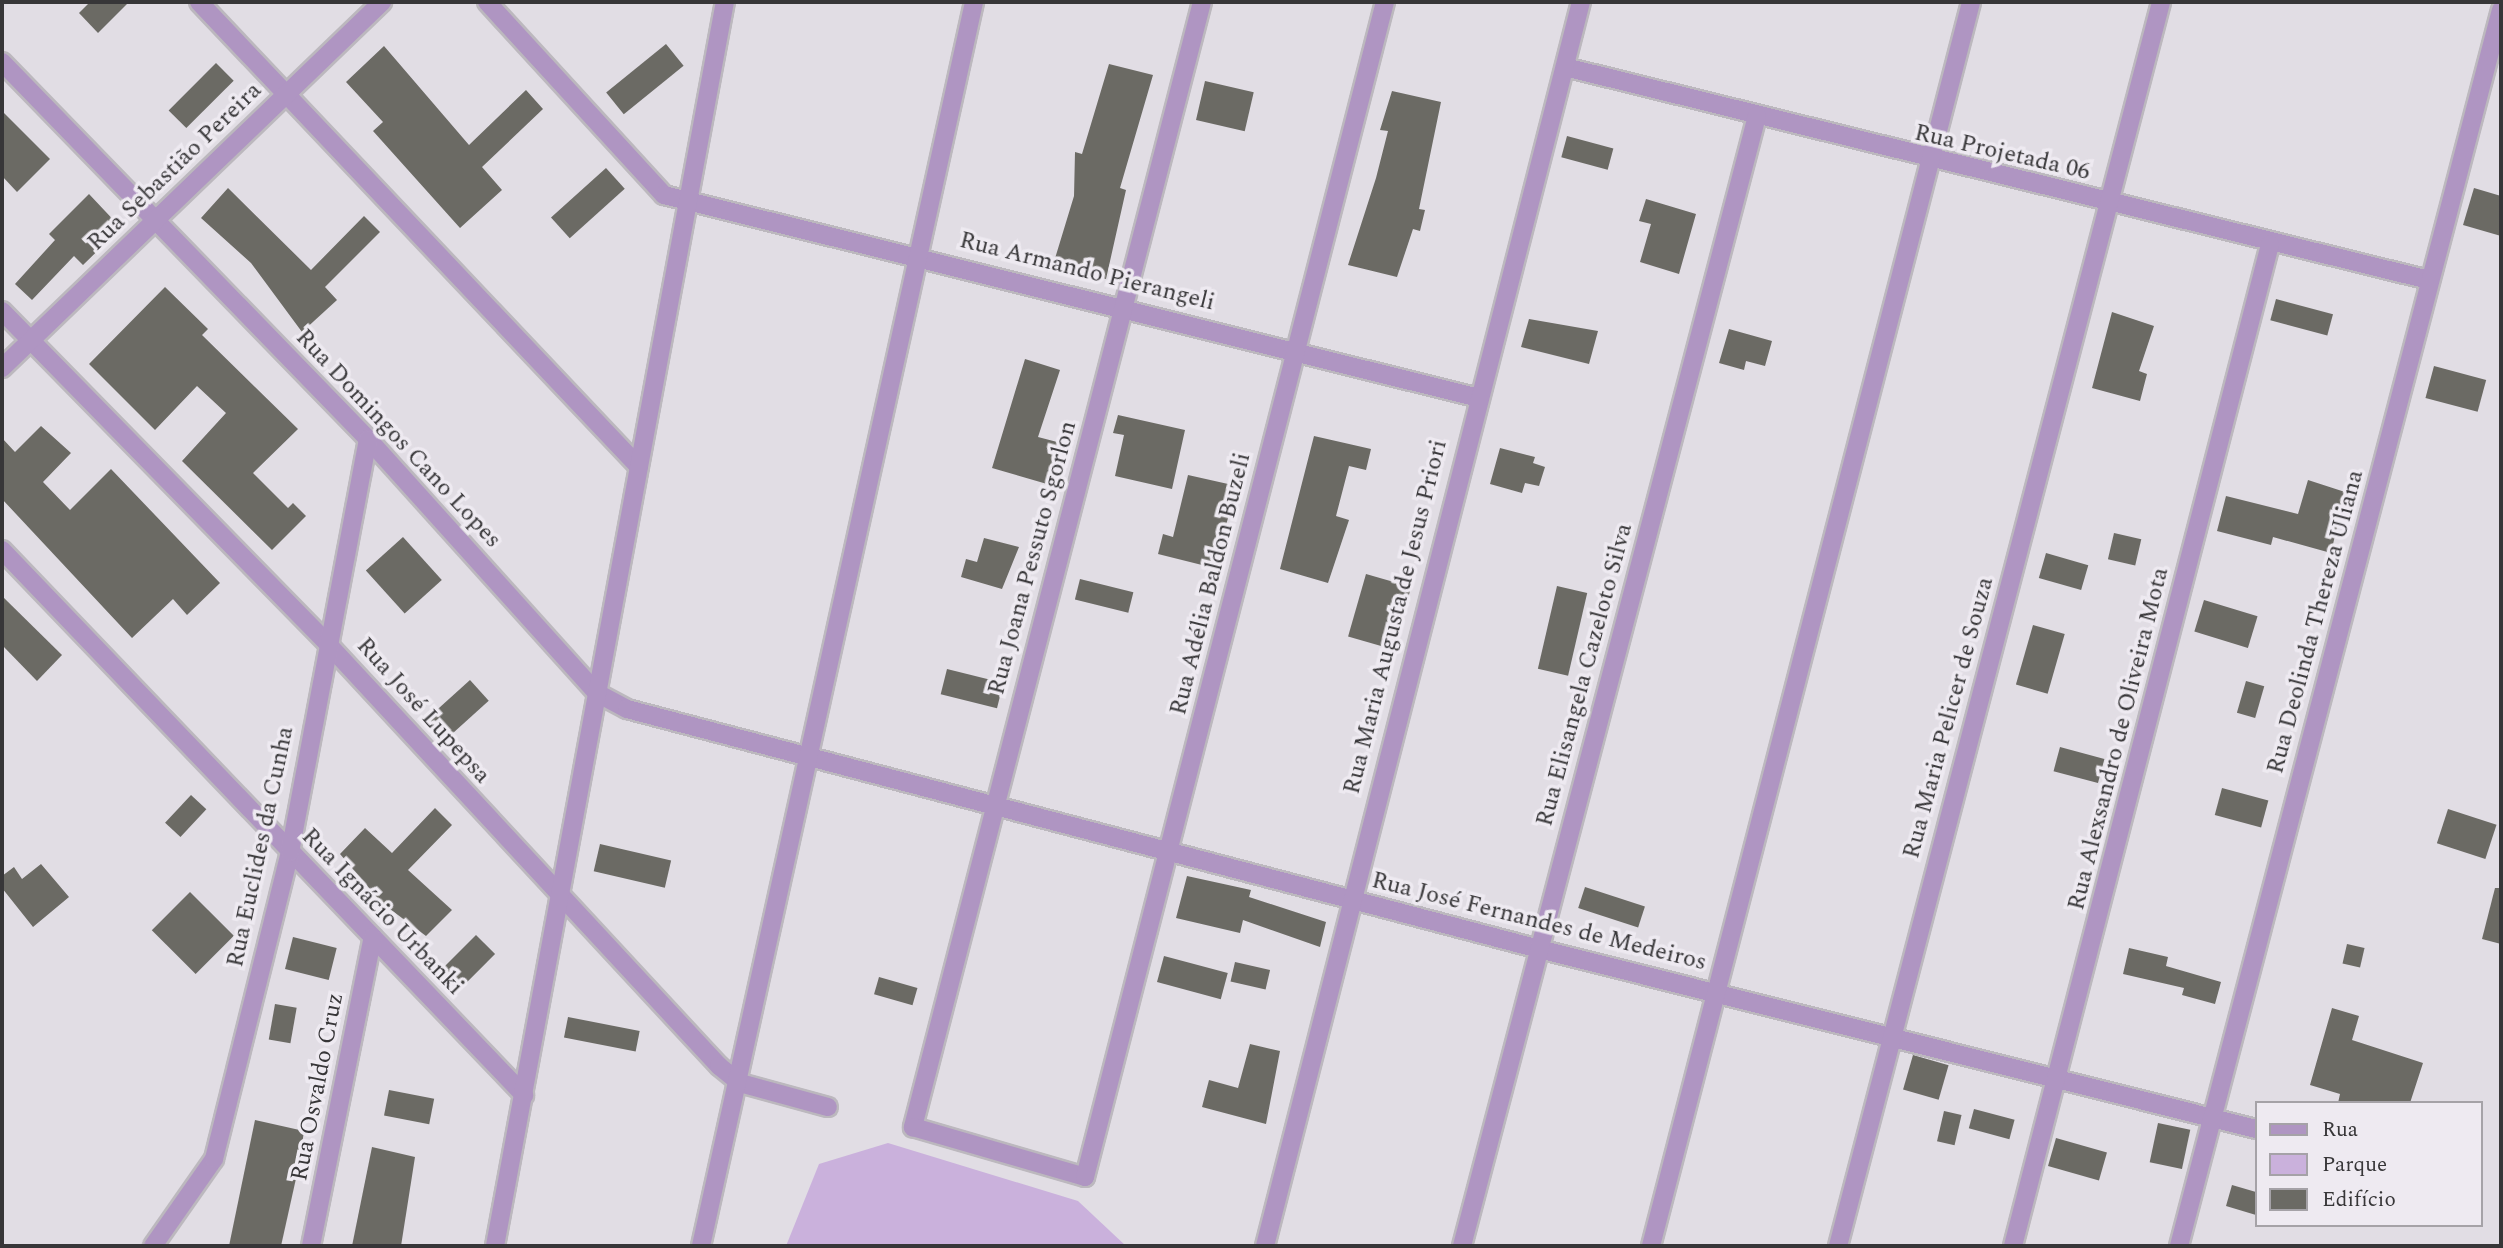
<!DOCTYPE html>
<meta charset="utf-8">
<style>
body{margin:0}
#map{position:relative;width:2503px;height:1248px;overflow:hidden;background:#e1dde4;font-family:Spectral,serif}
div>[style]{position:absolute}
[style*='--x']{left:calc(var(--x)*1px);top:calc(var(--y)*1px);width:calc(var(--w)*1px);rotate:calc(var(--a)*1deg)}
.green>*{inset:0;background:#cab1dc}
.building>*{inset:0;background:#6b6a64;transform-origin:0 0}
.roads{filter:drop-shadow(2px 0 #bcb8be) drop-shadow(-2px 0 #bcb8be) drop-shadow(0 2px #bcb8be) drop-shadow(0 -2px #bcb8be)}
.street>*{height:18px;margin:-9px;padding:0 9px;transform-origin:9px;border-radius:9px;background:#af95c2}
span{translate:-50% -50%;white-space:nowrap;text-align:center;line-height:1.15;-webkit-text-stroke:7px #eeeaf1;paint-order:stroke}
.street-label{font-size:24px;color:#373638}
.frame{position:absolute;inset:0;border:4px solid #373638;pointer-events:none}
.legend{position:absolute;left:2255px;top:1101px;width:228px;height:126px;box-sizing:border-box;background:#eeeaf1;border:2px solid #a5a2a7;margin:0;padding:9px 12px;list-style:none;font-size:21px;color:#373638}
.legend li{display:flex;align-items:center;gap:14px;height:35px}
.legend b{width:35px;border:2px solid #a5a2a7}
</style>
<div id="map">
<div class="green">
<i style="clip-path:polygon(888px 1143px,1078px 1201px,1126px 1246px,786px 1246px,819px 1164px)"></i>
</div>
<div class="building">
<i style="clip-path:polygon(90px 2px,129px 2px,98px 33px,79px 13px)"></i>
<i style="left:666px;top:44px;width:28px;height:77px;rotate:51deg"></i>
<i style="clip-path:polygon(384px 46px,469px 145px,526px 90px,543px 109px,482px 167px,502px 190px,460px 228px,373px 131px,383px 122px,346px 82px)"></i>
<i style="left:216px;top:63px;width:25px;height:67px;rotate:45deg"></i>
<i style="clip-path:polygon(1109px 64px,1153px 75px,1120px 188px,1126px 190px,1106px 279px,1053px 265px,1074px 196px,1075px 152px,1082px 154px)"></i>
<i style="left:1205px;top:81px;width:50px;height:40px;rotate:13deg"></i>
<i style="clip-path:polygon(1392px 91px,1441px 102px,1419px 209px,1425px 210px,1420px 231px,1413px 229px,1397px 277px,1348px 265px,1376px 178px,1388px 131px,1380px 130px)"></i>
<i style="clip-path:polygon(2px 111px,50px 159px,17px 192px,2px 176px)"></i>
<i style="left:1567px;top:136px;width:48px;height:22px;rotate:15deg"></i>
<i style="left:606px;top:168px;width:28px;height:74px;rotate:48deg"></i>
<i style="clip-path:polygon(228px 188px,311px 270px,364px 216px,380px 232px,325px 287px,337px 300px,302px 332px,251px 263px,201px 218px)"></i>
<i style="clip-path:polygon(2474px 188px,2501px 196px,2501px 236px,2463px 225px)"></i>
<i style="clip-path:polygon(89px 194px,121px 228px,83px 265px,74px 256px,32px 300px,15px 284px,55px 240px,49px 234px)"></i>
<i style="clip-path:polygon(1646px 199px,1696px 214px,1679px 274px,1640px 262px,1651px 224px,1639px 221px)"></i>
<i style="clip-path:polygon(165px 287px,208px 329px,202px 335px,298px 429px,253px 473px,288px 508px,293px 503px,306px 516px,272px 550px,182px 461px,226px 413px,197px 386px,155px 430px,89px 364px)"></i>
<i style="left:2276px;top:299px;width:59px;height:22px;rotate:15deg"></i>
<i style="clip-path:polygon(2112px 312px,2154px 326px,2139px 371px,2147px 374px,2140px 401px,2092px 388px)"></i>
<i style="clip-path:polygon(1529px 319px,1598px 331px,1589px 364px,1521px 347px)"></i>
<i style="clip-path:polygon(1729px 329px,1772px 341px,1765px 366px,1746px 361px,1744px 370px,1719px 363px)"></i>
<i style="clip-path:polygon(1025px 359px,1060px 370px,1038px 437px,1061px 443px,1047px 484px,992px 468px)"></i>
<i style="left:2434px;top:366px;width:54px;height:33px;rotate:15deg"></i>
<i style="clip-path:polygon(1118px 415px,1185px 430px,1172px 489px,1115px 476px,1124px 435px,1113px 433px)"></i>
<i style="clip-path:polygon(41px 426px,71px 453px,43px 482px,70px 510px,111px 469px,220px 583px,187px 615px,173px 599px,132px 638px,2px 499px,2px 438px,15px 452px)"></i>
<i style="clip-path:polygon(1314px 436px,1371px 449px,1366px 470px,1349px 466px,1336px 516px,1349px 520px,1328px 583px,1280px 569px)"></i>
<i style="clip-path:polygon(1500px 448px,1535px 457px,1533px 463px,1545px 467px,1539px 486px,1525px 483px,1522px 493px,1490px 484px)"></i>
<i style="clip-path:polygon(1188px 475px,1237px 486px,1214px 568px,1158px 554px,1163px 534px,1173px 537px)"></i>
<i style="clip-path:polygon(2308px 480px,2345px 492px,2331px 553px,2273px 537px,2271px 545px,2217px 531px,2226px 496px,2298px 514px)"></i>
<i style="left:2114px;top:533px;width:28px;height:27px;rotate:13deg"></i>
<i style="left:403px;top:537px;width:58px;height:50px;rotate:48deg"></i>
<i style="clip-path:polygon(984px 538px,1019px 547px,1002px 589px,961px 577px,966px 559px,977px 562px)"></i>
<i style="left:2046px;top:553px;width:44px;height:26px;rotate:16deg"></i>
<i style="left:1366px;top:574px;width:47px;height:65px;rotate:16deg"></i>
<i style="left:1080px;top:579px;width:55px;height:21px;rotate:14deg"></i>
<i style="left:1557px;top:586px;width:31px;height:85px;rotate:13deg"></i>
<i style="clip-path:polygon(2px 596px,62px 655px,37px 681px,2px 645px)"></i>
<i style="left:2204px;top:600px;width:56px;height:33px;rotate:17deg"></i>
<i style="left:2033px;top:625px;width:33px;height:62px;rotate:16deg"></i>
<i style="left:947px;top:669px;width:58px;height:26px;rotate:14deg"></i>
<i style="left:470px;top:680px;width:28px;height:57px;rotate:48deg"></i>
<i style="left:2246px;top:681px;width:19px;height:33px;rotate:16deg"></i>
<i style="left:2060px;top:747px;width:46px;height:25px;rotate:15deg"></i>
<i style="left:2222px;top:788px;width:48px;height:28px;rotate:15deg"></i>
<i style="left:191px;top:795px;width:21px;height:38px;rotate:43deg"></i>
<i style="clip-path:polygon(435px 808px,452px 825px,408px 870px,452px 910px,426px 936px,382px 903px,340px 854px,365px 828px,392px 853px)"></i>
<i style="left:2448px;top:809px;width:51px;height:36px;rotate:18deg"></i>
<i style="left:600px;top:844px;width:73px;height:28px;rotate:13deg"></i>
<i style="clip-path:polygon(41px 864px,69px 897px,33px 927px,2px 888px,2px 876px,14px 867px,22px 879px)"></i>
<i style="clip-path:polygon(1187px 876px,1251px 890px,1249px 897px,1326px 922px,1320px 947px,1243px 920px,1240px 933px,1176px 918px)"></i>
<i style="left:1585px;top:887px;width:63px;height:22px;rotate:18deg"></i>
<i style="clip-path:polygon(2495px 888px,2501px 888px,2501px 944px,2482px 939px)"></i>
<i style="left:190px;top:892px;width:62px;height:54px;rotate:45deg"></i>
<i style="left:476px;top:935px;width:27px;height:47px;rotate:45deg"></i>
<i style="left:293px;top:937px;width:45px;height:33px;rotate:14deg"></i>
<i style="left:2347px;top:944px;width:18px;height:20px;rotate:13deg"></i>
<i style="clip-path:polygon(2129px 948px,2168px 957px,2166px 966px,2221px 982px,2215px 1004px,2182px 995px,2184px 988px,2123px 974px)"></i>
<i style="left:1164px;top:956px;width:66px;height:27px;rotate:15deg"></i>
<i style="left:1235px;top:962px;width:36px;height:20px;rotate:13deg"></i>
<i style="left:879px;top:977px;width:40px;height:18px;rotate:16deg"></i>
<i style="left:275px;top:1004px;width:22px;height:36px;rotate:10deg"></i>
<i style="clip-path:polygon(2332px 1008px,2359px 1016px,2352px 1040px,2423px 1063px,2410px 1103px,2338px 1103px,2340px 1094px,2310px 1085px)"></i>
<i style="left:568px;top:1017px;width:73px;height:21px;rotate:11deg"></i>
<i style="clip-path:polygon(1250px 1044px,1280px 1051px,1266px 1124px,1202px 1107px,1209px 1080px,1238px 1088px)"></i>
<i style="left:1913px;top:1055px;width:37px;height:36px;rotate:16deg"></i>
<i style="left:389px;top:1090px;width:46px;height:26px;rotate:11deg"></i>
<i style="left:1974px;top:1109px;width:42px;height:20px;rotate:15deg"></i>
<i style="left:1944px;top:1111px;width:18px;height:31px;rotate:13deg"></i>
<i style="clip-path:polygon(255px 1120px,304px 1131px,299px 1165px,281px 1246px,229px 1246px)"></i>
<i style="left:2158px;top:1123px;width:33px;height:40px;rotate:12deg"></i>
<i style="left:2056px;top:1138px;width:53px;height:29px;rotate:16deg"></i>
<i style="clip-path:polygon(372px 1147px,415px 1157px,401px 1246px,352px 1246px)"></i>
<i style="clip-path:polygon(2232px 1185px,2256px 1192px,2256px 1215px,2226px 1206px)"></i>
</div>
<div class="roads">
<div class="street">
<i style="--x:199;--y:2;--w:640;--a:46.58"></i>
<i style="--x:487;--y:2;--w:262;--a:47.5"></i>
<i style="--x:664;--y:195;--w:836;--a:13.99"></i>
<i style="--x:1202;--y:2;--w:1162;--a:104.41"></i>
<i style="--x:913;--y:1127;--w:179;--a:16.2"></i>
<i style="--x:1085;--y:1177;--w:1213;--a:-75.68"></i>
<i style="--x:2;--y:62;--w:525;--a:45.85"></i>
<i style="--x:368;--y:439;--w:342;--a:48"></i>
<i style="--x:597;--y:693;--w:34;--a:28"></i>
<i style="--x:627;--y:709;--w:943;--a:14.74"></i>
<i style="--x:1539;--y:949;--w:739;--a:14.09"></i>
<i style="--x:1565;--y:67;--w:890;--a:13.85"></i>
<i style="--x:2;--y:311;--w:465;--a:45.6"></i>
<i style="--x:327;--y:643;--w:577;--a:47.18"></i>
<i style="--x:719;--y:1066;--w:27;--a:39"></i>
<i style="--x:740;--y:1083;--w:91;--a:15.3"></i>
<i style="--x:2;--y:368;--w:528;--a:-43.92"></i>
<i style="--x:2;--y:550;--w:755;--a:46.23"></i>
<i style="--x:153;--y:1246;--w:106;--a:-55"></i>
<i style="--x:214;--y:1159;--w:316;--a:-76.1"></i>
<i style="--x:290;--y:852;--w:420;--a:-79.3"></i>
<i style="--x:311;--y:1246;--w:315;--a:-78.7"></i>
<i style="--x:495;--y:1246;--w:1265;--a:-79.53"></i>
<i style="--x:701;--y:1246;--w:1274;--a:-77.62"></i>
<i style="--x:1265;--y:1246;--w:1284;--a:-75.75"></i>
<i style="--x:1462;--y:1246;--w:1168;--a:-75.37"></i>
<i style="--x:1651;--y:1246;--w:1284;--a:-75.57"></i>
<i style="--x:1838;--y:1246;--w:1285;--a:-75.44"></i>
<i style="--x:2013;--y:1246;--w:1034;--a:-75.61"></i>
<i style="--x:2179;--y:1246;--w:1277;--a:-75.4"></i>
</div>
</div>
<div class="street-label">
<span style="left:2002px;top:153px;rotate:13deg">Rua Projetada 06</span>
<span style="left:175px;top:167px;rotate:-44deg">Rua Sebastião Pereira</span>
<span style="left:1087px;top:272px;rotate:14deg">Rua Armando Pierangeli</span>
<span style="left:398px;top:439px;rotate:47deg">Rua Domingos Cano Lopes</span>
<span style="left:1033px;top:558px;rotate:-75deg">Rua Joana Pessuto Sgorlon</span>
<span style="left:1211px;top:584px;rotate:-76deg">Rua Adélia Baldon Buzeli</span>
<span style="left:1396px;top:617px;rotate:-76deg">Rua Maria Augusta de Jesus Priori</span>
<span style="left:2316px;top:622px;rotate:-75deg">Rua Deolinda Thereza Uliana</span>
<span style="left:1585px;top:675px;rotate:-75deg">Rua Elisangela Cazeloto Silva</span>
<span style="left:423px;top:711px;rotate:48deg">Rua José Lupepsa</span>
<span style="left:1949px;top:718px;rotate:-75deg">Rua Maria Pelicer de Souza</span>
<span style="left:2119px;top:739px;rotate:-76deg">Rua Alexsandro de Oliveira Mota</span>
<span style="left:261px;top:847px;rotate:-78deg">Rua Euclides da Cunha</span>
<span style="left:382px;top:912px;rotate:46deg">Rua Ignácio Urbanki</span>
<span style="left:1539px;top:922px;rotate:14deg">Rua José Fernandes de Medeiros</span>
<span style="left:318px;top:1087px;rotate:-79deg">Rua Osvaldo Cruz</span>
</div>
<div class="frame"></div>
<ul class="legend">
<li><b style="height:9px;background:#af95c2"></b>Rua</li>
<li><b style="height:19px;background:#cab1dc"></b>Parque</li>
<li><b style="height:19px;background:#6b6a64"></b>Edifício</li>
</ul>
</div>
